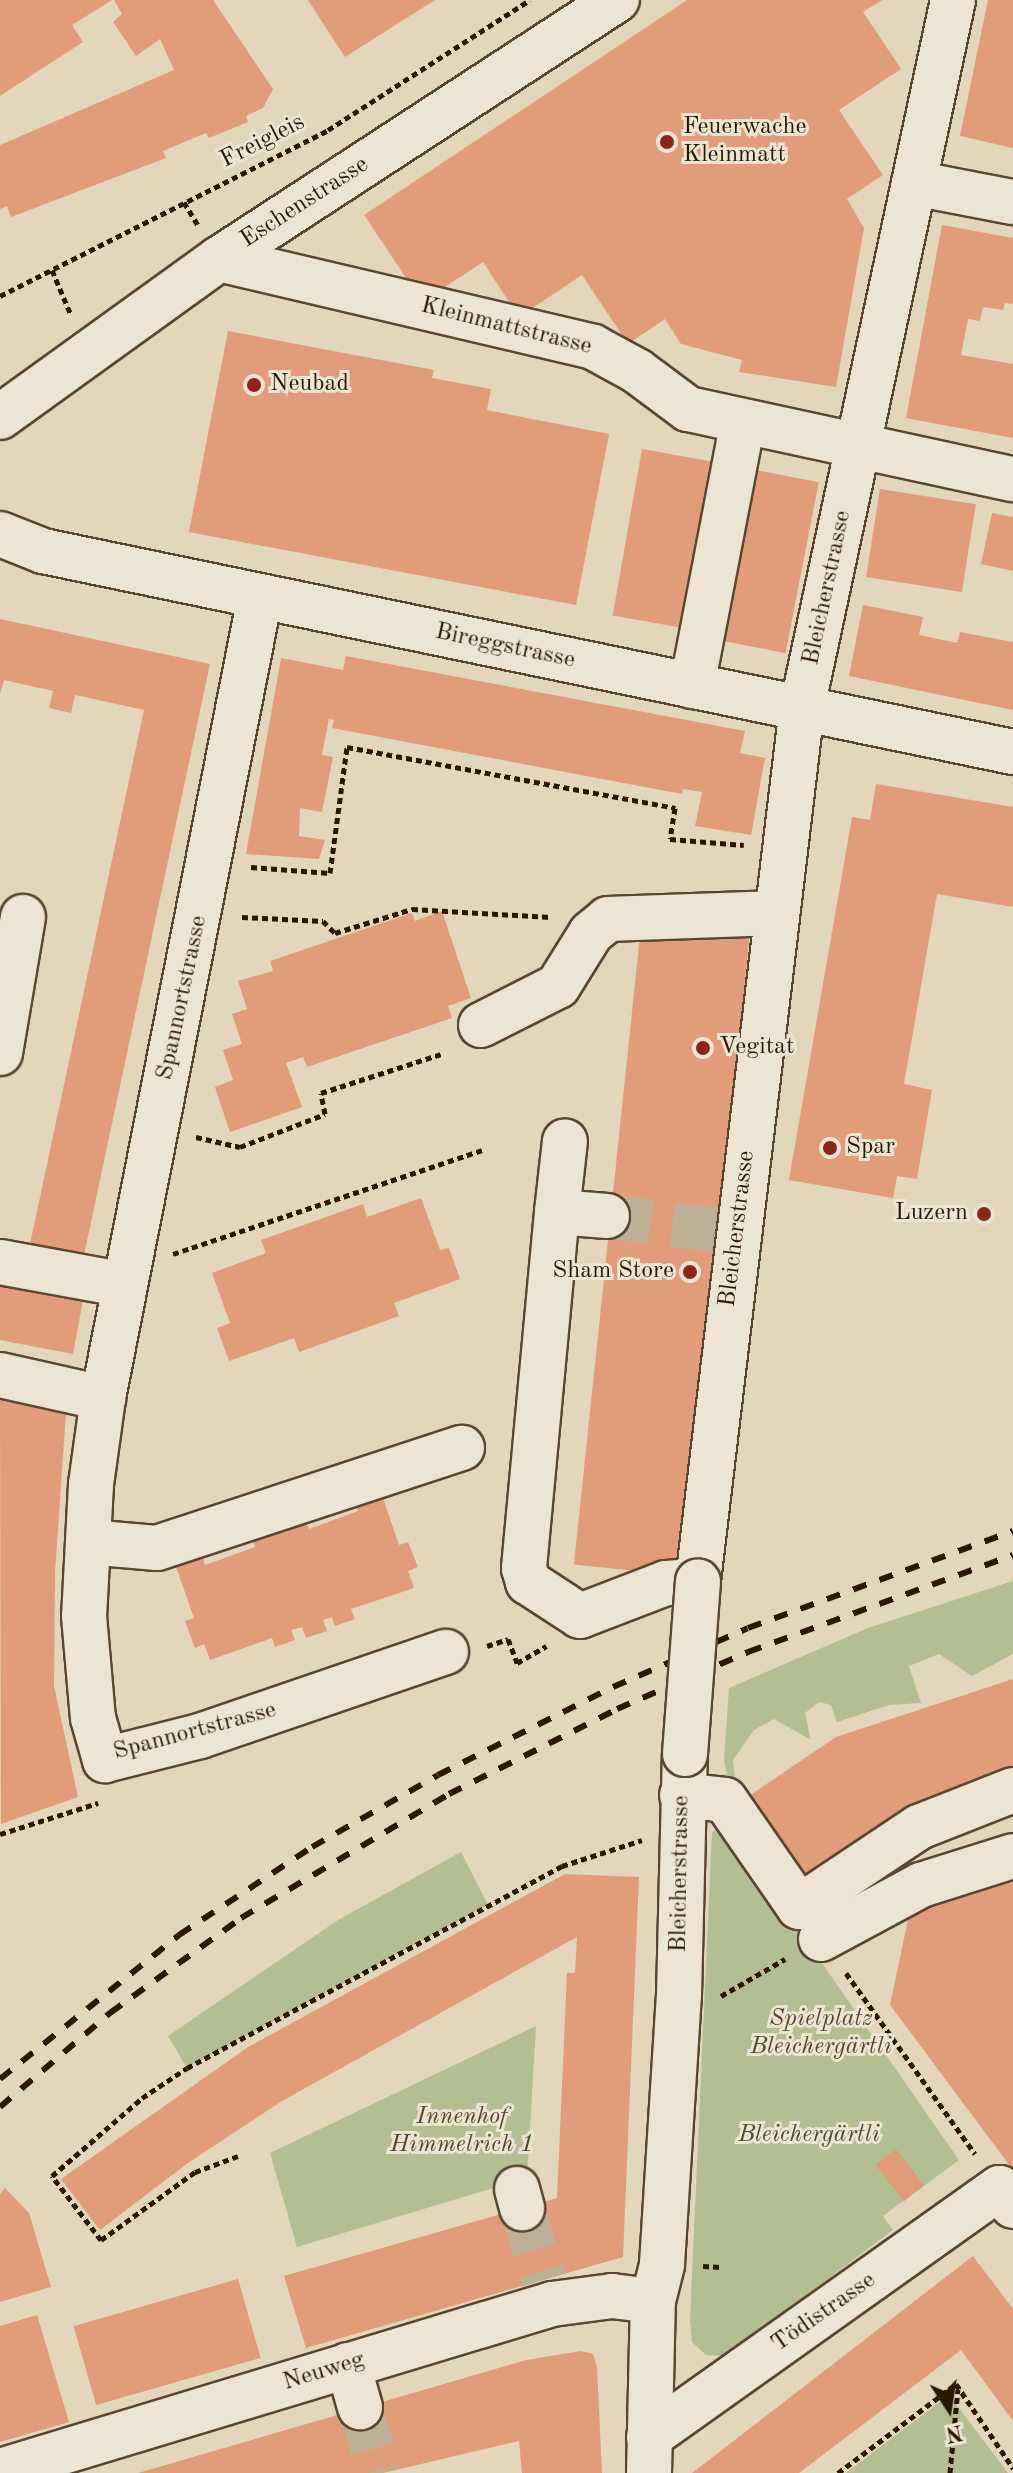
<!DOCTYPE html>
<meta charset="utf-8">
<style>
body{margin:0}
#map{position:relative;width:1013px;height:2473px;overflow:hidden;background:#e2d7bb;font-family:"Old Standard TT",serif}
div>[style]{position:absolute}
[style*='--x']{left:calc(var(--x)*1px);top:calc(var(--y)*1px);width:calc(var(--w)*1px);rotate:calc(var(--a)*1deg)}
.green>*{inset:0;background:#b3be91}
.building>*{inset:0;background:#e19c7a;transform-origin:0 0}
.minor-tunnel>*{height:44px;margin-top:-22px;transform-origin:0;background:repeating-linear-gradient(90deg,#beb096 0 44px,transparent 0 66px)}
.path>*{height:5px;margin-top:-2.5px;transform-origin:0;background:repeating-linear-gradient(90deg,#2c1600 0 6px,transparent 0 10px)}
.roads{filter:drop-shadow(2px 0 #5a462f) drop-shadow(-2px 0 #5a462f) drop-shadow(0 2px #5a462f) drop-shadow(0 -2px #5a462f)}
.minor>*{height:44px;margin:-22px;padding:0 22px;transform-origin:22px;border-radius:22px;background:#ece5d3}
.rail>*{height:6px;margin-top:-3px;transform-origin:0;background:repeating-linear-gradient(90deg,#2c1600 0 14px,transparent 0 28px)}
.bridges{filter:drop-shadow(2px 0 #5a462f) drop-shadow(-2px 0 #5a462f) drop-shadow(0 2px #5a462f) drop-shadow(0 -2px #5a462f)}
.minor-bridge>*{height:44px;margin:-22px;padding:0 22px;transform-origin:22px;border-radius:22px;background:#ece5d3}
.dots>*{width:22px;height:22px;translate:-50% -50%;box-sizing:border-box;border:4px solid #ece5d3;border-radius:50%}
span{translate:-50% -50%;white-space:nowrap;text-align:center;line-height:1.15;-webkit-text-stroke:6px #ece5d3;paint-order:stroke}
.poi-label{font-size:24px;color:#2c1600}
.left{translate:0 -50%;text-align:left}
.right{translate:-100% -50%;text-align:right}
.street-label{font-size:24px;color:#2c1600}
.park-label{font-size:24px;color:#54482c;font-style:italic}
.north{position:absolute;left:909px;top:2369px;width:80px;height:80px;-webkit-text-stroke:6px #ece5d3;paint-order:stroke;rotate:168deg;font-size:22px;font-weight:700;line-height:32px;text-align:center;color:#2c1600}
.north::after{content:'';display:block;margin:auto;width:28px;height:36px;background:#2c1600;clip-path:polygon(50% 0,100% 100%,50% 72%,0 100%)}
</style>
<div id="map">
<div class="green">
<i style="clip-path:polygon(1013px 1581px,1013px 1654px,972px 1676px,939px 1654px,909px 1666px,921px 1703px,889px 1705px,837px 1722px,831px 1705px,819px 1702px,805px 1713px,811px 1740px,774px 1719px,754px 1730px,733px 1760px,736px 1790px,731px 1792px,724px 1761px,729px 1688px,868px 1628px)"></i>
<i style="clip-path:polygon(720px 1828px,730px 1831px,959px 2160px,883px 2216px,893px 2230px,725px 2356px,706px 2355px,692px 2342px,690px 2320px,712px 1832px)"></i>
<i style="clip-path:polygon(461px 1852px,488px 1905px,187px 2068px,168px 2036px,338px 1920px)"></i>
<i style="clip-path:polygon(536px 2026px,527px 2178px,297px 2247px,270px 2153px)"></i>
<i style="clip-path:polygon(949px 2395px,1008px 2473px,846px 2473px)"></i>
</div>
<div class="building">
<i style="clip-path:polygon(0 0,112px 0,72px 25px,83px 42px,0 96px)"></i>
<i style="clip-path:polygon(114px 0,213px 0,273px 89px,263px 108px,246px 116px,248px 122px,209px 138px,206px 133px,163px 151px,166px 158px,11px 217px,7px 206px,0 209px,0 145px,174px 70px,160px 39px,136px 56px,113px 22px,122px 14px)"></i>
<i style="clip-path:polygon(308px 0,435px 0,345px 57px)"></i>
<i style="clip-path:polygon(687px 0,882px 0,863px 12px,901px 69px,839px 110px,883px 175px,847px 199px,864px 228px,836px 387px,739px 372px,742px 360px,681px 344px,665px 319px,628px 344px,582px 275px,519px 317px,483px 262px,422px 302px,364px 215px)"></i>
<i style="clip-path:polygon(988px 0,1013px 0,1013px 148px,960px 136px)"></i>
<i style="clip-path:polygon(942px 225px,1013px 238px,1013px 304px,1005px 303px,1003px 310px,983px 307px,980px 321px,968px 319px,961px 355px,1013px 364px,1013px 438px,906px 418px)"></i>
<i style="clip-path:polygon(228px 331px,434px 370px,432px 378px,491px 389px,487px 410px,609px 434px,576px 605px,189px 532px)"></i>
<i style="left:642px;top:449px;width:76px;height:169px;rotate:10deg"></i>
<i style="left:750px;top:469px;width:70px;height:174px;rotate:11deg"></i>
<i style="left:880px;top:489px;width:97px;height:89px;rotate:9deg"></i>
<i style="clip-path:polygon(992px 513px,1013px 517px,1013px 571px,981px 564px)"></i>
<i style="clip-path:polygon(863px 605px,923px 617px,919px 635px,957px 643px,960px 632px,1013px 642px,1013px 710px,849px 676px)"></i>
<i style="clip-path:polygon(0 619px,210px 664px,84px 1255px,30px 1244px,144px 710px,75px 695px,71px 713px,49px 708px,53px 691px,4px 680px,0 694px)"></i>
<i style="clip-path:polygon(346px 656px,745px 731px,740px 753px,765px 758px,751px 835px,695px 826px,702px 792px,683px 789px,682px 794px,332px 728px,334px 720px,329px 719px,322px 755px,333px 757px,322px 812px,300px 808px,299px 836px,325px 840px,319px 859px,246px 854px,281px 658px,343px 670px)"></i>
<i style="clip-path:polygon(876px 784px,1013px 807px,1013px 907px,937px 894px,904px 1084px,932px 1090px,917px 1179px,897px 1176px,893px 1198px,789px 1180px,852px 817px,870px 820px)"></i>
<i style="clip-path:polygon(442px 911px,471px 998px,448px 1006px,452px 1018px,307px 1067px,303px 1057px,286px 1063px,302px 1107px,230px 1132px,215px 1087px,233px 1080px,223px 1050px,242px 1044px,232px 1014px,247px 1009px,238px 981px,273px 971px,270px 961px,412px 913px,415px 921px)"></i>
<i style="left:642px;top:917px;width:109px;height:651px;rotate:6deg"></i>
<i style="clip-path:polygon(421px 1198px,440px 1250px,449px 1248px,460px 1279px,394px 1303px,399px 1316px,299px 1352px,294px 1338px,229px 1361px,217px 1328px,230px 1323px,212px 1273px,266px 1253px,261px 1240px,363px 1204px,367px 1217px)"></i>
<i style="clip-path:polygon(0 1280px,84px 1295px,73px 1354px,0 1340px)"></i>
<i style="clip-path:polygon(0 1399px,66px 1413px,55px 1572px,54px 1686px,78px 1797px,1px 1824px)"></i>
<i style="clip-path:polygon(381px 1492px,399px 1545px,408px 1542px,418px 1567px,408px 1571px,414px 1588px,351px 1609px,355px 1619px,335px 1626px,332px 1617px,323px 1620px,327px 1631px,306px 1638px,302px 1627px,291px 1630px,295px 1640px,275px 1647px,272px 1638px,210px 1660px,204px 1644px,195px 1648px,185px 1621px,194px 1618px,175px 1564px,202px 1555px,205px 1565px,255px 1547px,251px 1537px,304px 1518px,309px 1529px,358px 1511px,354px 1502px)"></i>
<i style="clip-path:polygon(1013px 1679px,1013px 1769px,798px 1884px,740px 1802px,836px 1737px)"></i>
<i style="clip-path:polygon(1013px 1868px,1013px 2170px,890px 2005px,913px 1896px)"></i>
<i style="clip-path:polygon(565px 1874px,639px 1877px,623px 2257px,306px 2348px,284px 2276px,557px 2198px,567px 1973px,575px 1973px,577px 1937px,282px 2101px,188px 2163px,100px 2230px,61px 2179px,248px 2047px)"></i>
<i style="left:896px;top:2149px;width:46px;height:26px;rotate:52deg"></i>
<i style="clip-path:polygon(5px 2188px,29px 2213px,51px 2287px,0 2302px,0 2194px)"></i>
<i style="clip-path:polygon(973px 2256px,1013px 2309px,1013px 2421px,961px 2350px,799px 2473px,692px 2473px)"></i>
<i style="left:238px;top:2279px;width:82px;height:171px;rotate:74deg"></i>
<i style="clip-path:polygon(37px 2315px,69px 2422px,0 2442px,0 2326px)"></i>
<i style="clip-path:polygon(581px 2351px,593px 2354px,597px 2367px,602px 2473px,522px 2473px,519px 2441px,383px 2473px,138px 2473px,526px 2360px)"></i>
</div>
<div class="minor-tunnel">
<i style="--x:607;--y:1216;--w:109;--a:7.4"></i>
<i style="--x:522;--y:2208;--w:75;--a:73"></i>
<i style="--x:360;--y:2407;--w:69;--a:73.9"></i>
</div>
<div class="path">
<i style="--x:184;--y:202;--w:27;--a:59"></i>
<i style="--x:52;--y:270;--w:49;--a:67.1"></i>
<i style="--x:0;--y:296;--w:368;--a:-26.8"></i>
<i style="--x:328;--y:130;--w:240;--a:-32.8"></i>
<i style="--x:251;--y:867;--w:79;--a:4.3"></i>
<i style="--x:330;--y:873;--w:127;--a:-82.3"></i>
<i style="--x:347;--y:747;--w:334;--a:10.5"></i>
<i style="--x:675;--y:808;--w:31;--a:99"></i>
<i style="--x:670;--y:839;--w:74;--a:4.6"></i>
<i style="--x:242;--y:917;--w:81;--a:2.8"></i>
<i style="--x:323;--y:921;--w:17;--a:45"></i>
<i style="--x:335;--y:933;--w:81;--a:-17.3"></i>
<i style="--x:412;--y:909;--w:139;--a:3.3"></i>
<i style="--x:196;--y:1137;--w:45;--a:12.8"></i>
<i style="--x:240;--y:1147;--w:91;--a:-21.2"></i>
<i style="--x:325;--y:1114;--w:21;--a:-101"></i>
<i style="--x:321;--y:1093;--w:126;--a:-18"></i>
<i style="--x:173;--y:1254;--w:326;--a:-18.6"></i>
<i style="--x:487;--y:1646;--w:22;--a:-18"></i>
<i style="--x:508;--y:1639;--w:26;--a:69"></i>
<i style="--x:517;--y:1663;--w:34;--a:-30"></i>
<i style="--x:0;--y:1834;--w:103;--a:-17.6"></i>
<i style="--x:846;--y:1973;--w:222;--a:54.5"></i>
<i style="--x:721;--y:1996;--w:74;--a:-30"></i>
<i style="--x:238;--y:2156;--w:46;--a:159.6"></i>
<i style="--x:195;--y:2172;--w:116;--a:144.1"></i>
<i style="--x:101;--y:2240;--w:81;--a:-127.4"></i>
<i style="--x:52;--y:2176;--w:119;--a:-40.9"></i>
<i style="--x:142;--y:2098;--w:54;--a:-33.7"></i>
<i style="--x:187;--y:2068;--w:426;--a:-28.3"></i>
<i style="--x:562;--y:1866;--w:84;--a:-18"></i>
<i style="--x:703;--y:2266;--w:17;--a:3"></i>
<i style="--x:838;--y:2473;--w:148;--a:-37"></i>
<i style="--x:956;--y:2384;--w:102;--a:55.8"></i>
<i style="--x:950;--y:2473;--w:84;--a:-84.6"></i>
</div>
<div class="roads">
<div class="minor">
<i style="--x:914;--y:183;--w:101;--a:10.9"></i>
<i style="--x:219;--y:259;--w:384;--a:13.2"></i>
<i style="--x:593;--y:347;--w:50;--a:28.6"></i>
<i style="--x:637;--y:371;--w:64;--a:36.7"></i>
<i style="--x:688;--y:409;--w:332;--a:12.2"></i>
<i style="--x:0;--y:417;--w:270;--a:-35.8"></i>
<i style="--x:219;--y:259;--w:475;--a:-33.1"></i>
<i style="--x:0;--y:534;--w:46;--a:21.6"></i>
<i style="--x:43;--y:551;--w:991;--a:11.71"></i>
<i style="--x:260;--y:597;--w:816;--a:101.09"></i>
<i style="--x:103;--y:1398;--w:87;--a:97.9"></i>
<i style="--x:91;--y:1484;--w:132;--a:93"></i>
<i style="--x:84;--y:1616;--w:102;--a:85"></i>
<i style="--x:93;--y:1718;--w:44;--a:74.1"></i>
<i style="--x:105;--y:1760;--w:98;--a:-14.2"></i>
<i style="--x:200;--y:1736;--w:260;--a:-18.9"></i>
<i style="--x:692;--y:686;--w:269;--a:-79.1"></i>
<i style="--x:481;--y:1025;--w:86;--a:-26.9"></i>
<i style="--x:558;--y:986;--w:62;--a:-58.1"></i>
<i style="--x:591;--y:933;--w:22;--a:-39"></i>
<i style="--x:608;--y:919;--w:169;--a:-2"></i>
<i style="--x:0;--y:1053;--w:138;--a:-80.4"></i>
<i style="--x:557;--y:1212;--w:71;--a:-83.6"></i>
<i style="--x:607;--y:1216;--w:50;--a:-175.4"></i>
<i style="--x:557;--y:1212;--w:358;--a:95.3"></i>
<i style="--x:524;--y:1568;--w:15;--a:74"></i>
<i style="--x:528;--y:1582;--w:62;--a:33.2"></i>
<i style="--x:580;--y:1616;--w:92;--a:-21"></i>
<i style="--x:666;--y:1583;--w:32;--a:-4"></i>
<i style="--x:698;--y:1581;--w:879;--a:-83.21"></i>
<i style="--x:802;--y:708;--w:724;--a:-77.96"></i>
<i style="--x:0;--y:1262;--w:127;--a:10.4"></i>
<i style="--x:0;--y:1375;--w:106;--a:12.6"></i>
<i style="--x:88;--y:1542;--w:69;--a:5"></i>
<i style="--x:157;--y:1548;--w:321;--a:-18.2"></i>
<i style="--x:682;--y:1795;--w:43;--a:6.6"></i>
<i style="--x:725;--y:1800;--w:130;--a:55.3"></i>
<i style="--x:799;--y:1907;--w:144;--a:-33.7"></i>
<i style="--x:919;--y:1827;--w:101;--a:-21.5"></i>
<i style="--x:821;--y:1939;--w:114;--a:-28.4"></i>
<i style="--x:921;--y:1885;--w:96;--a:-17.5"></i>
<i style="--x:517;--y:2189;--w:20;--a:75"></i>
<i style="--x:348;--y:2365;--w:44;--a:74.1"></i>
<i style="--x:649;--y:2437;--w:430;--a:-35.4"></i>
<i style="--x:1000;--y:2188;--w:22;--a:54"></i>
<i style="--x:0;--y:2471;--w:577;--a:-16.83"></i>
<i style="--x:552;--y:2304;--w:61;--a:-7.6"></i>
<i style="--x:612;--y:2296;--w:41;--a:7"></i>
<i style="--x:649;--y:2473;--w:172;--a:-88.7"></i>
<i style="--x:653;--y:2301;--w:38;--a:-76"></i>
<i style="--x:662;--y:2264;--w:270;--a:-86.4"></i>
<i style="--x:679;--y:1995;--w:241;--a:-88.6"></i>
</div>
</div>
<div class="rail">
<i style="--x:0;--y:2079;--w:230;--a:-38.8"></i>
<i style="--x:179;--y:1935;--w:159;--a:-33.5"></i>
<i style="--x:312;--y:1847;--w:145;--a:-29.7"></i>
<i style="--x:438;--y:1775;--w:196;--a:-26.7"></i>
<i style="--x:613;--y:1687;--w:147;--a:-23.6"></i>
<i style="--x:748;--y:1628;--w:282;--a:-20.1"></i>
<i style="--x:0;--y:2107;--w:145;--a:-40.5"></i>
<i style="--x:110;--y:2013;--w:162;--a:-35.9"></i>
<i style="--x:241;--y:1918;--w:242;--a:-30.8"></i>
<i style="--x:449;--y:1794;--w:188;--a:-26.8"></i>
<i style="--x:617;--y:1709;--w:143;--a:-23.5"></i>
<i style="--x:748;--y:1652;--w:282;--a:-20.1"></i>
</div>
<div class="bridges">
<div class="minor-bridge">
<i style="--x:685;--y:1754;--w:173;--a:-85.7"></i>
</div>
</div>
<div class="dots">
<i style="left:667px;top:142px;background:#8f2418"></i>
<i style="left:254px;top:385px;background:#8f2418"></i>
<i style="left:703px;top:1048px;background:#8f2418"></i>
<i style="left:830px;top:1148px;background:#8f2418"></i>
<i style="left:984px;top:1214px;background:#8f2418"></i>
<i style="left:690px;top:1272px;background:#8f2418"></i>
</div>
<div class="poi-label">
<span class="left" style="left:683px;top:142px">Feuerwache<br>Kleinmatt</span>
<span class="left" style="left:270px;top:385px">Neubad</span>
<span class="left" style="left:719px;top:1048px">Vegitat</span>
<span class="left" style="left:846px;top:1148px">Spar</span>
<span class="right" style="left:968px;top:1214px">Luzern</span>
<span class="right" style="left:674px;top:1272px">Sham Store</span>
</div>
<div class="street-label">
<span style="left:263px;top:142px;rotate:-27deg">Freigleis</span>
<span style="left:305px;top:203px;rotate:-33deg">Eschenstrasse</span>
<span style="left:506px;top:327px;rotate:14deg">Kleinmattstrasse</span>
<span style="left:828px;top:588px;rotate:-78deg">Bleicherstrasse</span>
<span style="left:505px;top:647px;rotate:12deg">Bireggstrasse</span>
<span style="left:183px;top:998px;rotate:-78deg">Spannortstrasse</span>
<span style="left:738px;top:1229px;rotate:-83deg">Bleicherstrasse</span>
<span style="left:195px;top:1732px;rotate:-15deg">Spannortstrasse</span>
<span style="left:681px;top:1874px;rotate:-89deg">Bleicherstrasse</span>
<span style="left:824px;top:2313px;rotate:-35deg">Tödistrasse</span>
<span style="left:324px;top:2372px;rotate:-17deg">Neuweg</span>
</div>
<div class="park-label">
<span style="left:821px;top:2034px">Spielplatz<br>Bleichergärtli</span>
<span style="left:462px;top:2132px">Innenhof<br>Himmelrich 1</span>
<span style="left:809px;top:2136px">Bleichergärtli</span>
</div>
<div class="north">N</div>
</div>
